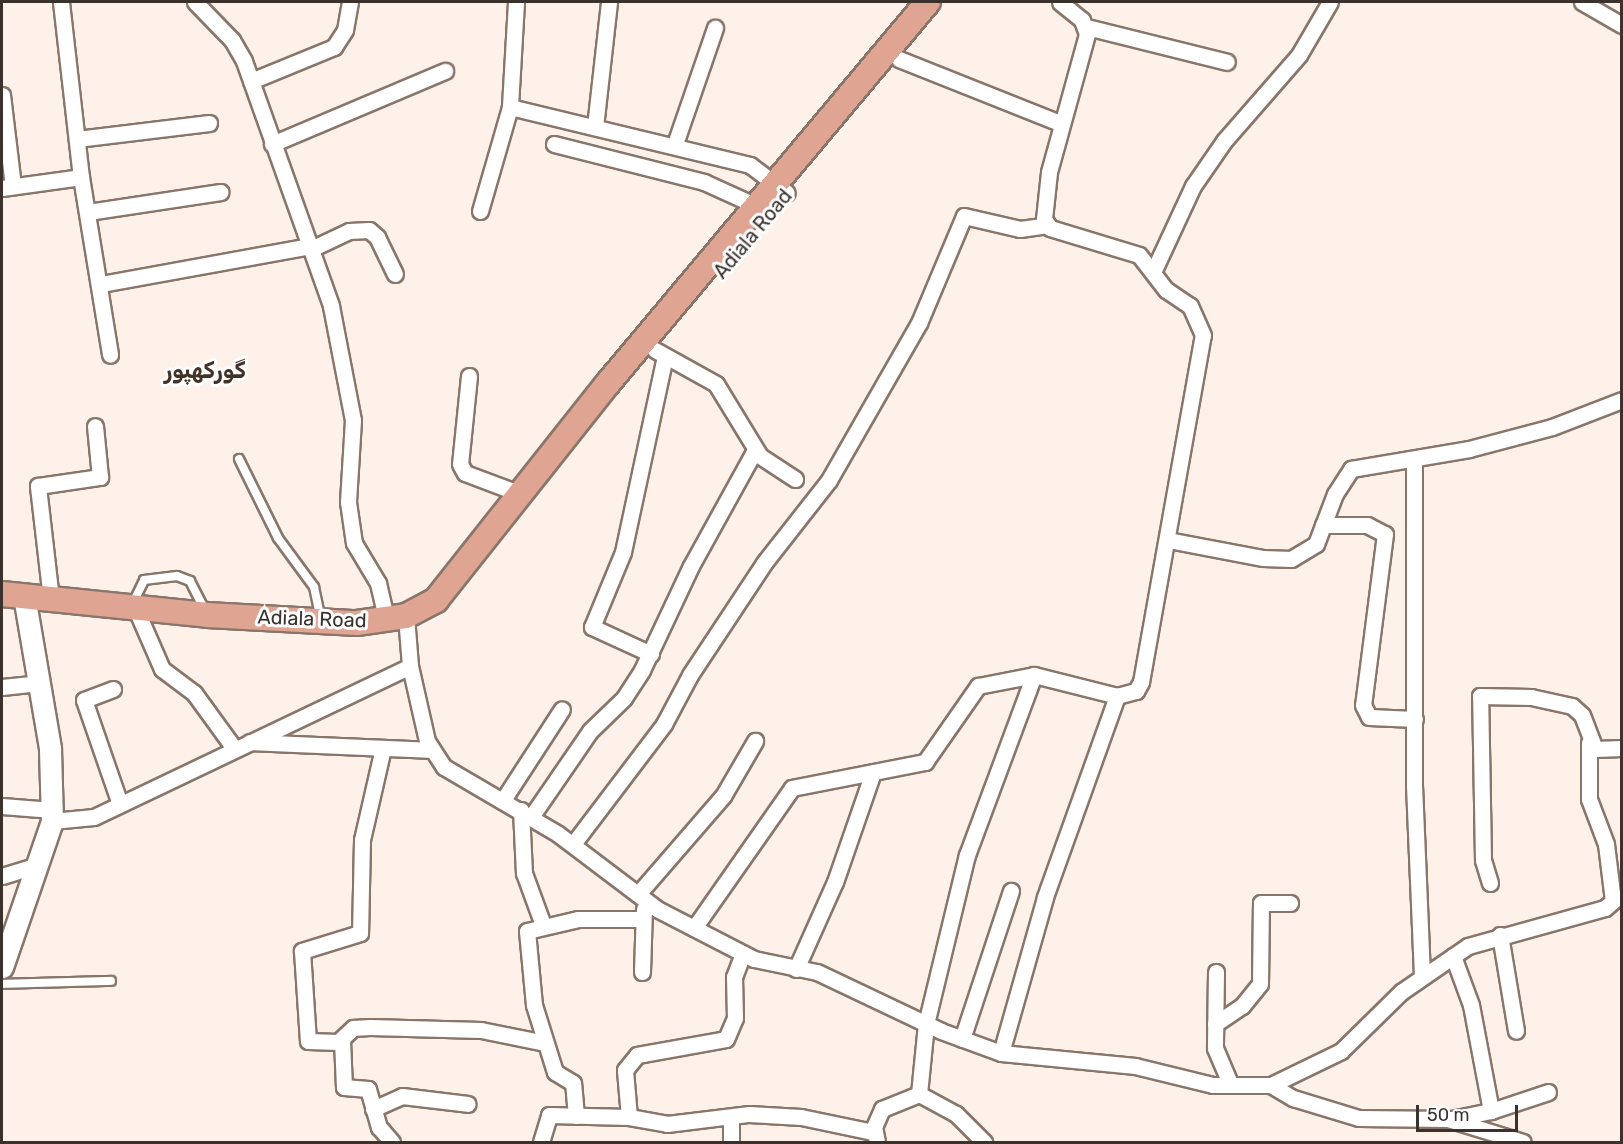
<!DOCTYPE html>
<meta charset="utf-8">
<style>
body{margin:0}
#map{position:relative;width:1623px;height:1144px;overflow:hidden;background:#fef1e9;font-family:Rubik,"Noto Sans Arabic",sans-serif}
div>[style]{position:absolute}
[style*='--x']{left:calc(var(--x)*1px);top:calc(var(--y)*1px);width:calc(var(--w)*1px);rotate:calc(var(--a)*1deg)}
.roads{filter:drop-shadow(2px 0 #89766b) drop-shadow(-2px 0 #89766b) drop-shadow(0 2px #89766b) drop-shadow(0 -2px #89766b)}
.service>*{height:8px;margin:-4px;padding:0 4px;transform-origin:4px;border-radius:4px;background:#fff}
.minor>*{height:15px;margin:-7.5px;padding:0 7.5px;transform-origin:7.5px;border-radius:7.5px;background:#fff}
.secondary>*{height:21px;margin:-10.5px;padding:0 10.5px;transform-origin:10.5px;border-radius:10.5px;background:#fff}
.primary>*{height:24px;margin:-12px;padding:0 12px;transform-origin:12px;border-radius:12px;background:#e0a492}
span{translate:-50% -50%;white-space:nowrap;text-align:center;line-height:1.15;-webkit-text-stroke:6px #fff;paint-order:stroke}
.street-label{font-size:20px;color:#3b322e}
.quarter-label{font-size:22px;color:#423228;font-weight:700}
.frame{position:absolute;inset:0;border:3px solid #3b322e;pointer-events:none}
.scale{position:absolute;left:1416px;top:1105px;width:102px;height:27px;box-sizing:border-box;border:3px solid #3b322e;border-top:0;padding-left:8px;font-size:18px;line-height:21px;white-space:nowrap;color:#3b322e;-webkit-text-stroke:4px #fff;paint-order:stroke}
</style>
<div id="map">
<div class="roads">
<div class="service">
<i style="--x:239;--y:459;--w:88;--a:63.7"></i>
<i style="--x:278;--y:538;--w:61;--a:53.7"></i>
<i style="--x:314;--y:587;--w:30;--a:78"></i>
<i style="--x:133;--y:603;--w:25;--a:-64"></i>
<i style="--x:144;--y:580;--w:33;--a:-7"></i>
<i style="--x:177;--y:576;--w:14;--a:21"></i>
<i style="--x:190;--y:581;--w:31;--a:63"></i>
<i style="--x:2;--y:984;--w:109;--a:-1.6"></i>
</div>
<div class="minor">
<i style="--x:61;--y:2;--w:176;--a:83.5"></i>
<i style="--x:81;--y:177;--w:180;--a:80.7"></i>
<i style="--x:195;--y:2;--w:53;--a:45.8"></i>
<i style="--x:232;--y:40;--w:24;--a:60"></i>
<i style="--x:244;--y:61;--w:260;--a:70.4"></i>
<i style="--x:331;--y:306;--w:116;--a:79.1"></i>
<i style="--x:353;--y:420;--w:82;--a:93.5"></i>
<i style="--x:348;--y:502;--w:41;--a:81.7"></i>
<i style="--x:354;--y:543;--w:47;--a:59"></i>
<i style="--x:378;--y:583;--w:39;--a:77"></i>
<i style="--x:516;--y:2;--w:105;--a:93.3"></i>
<i style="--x:510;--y:107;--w:247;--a:13.6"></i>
<i style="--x:750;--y:165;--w:46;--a:37.1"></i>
<i style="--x:1582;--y:2;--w:46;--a:29.9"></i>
<i style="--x:1087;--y:27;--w:144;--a:14"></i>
<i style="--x:899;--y:59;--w:175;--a:21.7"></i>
<i style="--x:251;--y:81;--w:90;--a:-22.3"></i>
<i style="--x:334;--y:47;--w:20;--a:-57"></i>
<i style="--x:345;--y:30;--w:28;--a:-80"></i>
<i style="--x:2;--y:95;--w:92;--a:83.1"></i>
<i style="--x:595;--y:127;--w:126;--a:-83.6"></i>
<i style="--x:77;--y:139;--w:133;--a:-6.9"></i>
<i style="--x:272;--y:144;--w:188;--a:-22.9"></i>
<i style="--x:554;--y:144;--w:155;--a:14.2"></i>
<i style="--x:704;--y:182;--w:58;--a:24.4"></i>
<i style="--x:675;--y:144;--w:123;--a:-71"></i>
<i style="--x:2;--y:188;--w:80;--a:-7.9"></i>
<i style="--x:480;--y:211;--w:108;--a:-73.9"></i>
<i style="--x:88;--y:212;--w:134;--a:-8.6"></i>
<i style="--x:311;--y:249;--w:42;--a:-25.3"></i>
<i style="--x:349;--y:231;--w:20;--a:-3"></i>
<i style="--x:369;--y:230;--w:11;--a:41"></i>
<i style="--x:377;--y:237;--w:41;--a:64.1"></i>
<i style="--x:1154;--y:270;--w:93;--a:-65.1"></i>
<i style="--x:1193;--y:186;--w:55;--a:-55.4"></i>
<i style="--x:1224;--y:141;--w:114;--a:-48.9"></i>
<i style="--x:1299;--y:55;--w:61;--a:-59.7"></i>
<i style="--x:101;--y:284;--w:212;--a:-10.3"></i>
<i style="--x:655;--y:350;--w:70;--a:29.1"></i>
<i style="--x:716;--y:384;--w:84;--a:58.6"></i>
<i style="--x:760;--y:456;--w:42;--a:33.3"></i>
<i style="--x:469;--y:376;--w:88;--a:95.8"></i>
<i style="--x:460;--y:464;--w:10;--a:61"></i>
<i style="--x:465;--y:473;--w:60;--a:20.6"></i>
<i style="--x:1414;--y:459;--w:326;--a:90"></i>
<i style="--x:1414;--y:785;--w:192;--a:87.6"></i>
<i style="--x:1323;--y:525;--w:44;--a:0"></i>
<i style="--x:1367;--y:525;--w:20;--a:27"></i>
<i style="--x:1385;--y:534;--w:172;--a:97.3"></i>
<i style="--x:1363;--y:705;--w:13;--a:63"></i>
<i style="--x:1369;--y:717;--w:46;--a:2.5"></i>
<i style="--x:1168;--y:540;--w:97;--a:10.7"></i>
<i style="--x:1263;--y:558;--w:28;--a:2"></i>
<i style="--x:1291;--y:559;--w:29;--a:-31"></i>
<i style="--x:1316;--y:544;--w:53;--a:-69.2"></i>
<i style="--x:1335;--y:494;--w:30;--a:-57"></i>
<i style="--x:1351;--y:469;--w:120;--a:-9.6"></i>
<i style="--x:1469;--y:449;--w:86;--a:-14.8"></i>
<i style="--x:1552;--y:427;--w:75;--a:-21.1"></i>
<i style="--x:51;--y:599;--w:114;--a:-96.6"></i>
<i style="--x:38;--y:486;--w:63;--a:-8.3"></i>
<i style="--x:100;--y:477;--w:51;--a:-95.6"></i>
<i style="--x:135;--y:607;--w:68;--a:66.5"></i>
<i style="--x:162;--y:669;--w:40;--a:37"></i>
<i style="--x:194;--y:693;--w:68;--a:54"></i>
<i style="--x:406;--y:616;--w:50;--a:85.4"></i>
<i style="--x:410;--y:666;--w:77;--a:77.2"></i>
<i style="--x:427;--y:741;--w:31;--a:57"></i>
<i style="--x:444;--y:767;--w:132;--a:30.4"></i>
<i style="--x:558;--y:834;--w:124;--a:37.1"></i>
<i style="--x:657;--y:909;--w:109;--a:27.3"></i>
<i style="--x:754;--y:959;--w:64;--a:11.7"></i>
<i style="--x:817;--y:972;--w:137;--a:25.4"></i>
<i style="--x:941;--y:1031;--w:64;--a:20.1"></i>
<i style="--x:1001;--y:1053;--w:135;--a:5.5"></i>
<i style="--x:1135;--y:1066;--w:80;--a:13.7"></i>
<i style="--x:1213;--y:1085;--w:58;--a:0"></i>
<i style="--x:1271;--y:1085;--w:78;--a:-25.9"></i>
<i style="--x:1341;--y:1051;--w:84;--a:-44.5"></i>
<i style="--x:1401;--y:992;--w:81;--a:-34.5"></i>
<i style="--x:1468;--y:946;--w:142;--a:-15.5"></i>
<i style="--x:1605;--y:908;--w:11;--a:-41"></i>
<i style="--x:1613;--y:901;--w:57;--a:-97"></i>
<i style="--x:1606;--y:844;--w:48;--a:-110.7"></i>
<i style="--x:1589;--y:799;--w:56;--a:-90"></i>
<i style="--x:651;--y:654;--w:65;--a:-155.4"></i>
<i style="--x:592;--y:627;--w:81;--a:-67.5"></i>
<i style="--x:623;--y:552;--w:200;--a:-77.9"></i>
<i style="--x:2;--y:687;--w:37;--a:-6"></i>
<i style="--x:113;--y:689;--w:31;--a:159"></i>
<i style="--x:84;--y:700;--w:110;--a:70.9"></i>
<i style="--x:250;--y:742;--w:182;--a:2.5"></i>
<i style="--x:383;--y:748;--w:94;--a:102.9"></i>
<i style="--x:362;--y:840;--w:93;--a:91.2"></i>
<i style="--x:360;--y:933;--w:61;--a:162.8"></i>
<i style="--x:302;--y:951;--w:90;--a:86.2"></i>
<i style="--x:308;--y:1041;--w:30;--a:2"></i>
<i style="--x:338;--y:1042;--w:21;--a:-43"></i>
<i style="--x:353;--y:1028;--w:17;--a:-3"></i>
<i style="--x:370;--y:1027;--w:111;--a:1.5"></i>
<i style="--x:481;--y:1030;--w:65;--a:11.5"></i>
<i style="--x:503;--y:800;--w:108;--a:-57"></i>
<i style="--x:2;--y:806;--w:50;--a:4.6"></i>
<i style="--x:521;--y:810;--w:63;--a:87.3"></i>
<i style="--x:524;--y:873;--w:55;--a:69.9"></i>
<i style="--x:531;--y:817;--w:104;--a:-55.5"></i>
<i style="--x:590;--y:731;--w:47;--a:-44.1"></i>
<i style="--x:624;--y:698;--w:33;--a:-57"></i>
<i style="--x:642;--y:670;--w:115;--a:-64.8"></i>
<i style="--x:691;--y:566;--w:132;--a:-61.1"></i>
<i style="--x:52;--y:821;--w:42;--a:-5.4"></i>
<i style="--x:94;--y:817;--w:350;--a:-25.5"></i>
<i style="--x:573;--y:844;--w:151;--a:-52.8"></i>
<i style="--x:664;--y:724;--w:55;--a:-62"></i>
<i style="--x:690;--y:675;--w:134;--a:-56.5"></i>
<i style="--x:764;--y:563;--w:105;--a:-51.9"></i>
<i style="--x:829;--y:480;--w:181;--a:-60.2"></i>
<i style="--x:919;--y:323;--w:116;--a:-67.2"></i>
<i style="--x:964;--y:216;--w:57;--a:13.1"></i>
<i style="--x:1020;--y:229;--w:28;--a:-8"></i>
<i style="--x:2;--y:876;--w:37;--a:-17"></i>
<i style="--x:1490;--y:883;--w:24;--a:-107"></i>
<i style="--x:1483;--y:860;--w:164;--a:-91"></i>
<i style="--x:1480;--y:696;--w:51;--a:1.1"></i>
<i style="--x:1531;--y:697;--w:42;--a:12.4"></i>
<i style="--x:1572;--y:706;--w:13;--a:42"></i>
<i style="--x:1582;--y:715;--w:36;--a:69"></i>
<i style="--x:1595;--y:749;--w:27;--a:-2"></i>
<i style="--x:638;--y:894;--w:130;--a:-49.1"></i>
<i style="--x:723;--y:796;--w:64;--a:-59.8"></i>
<i style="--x:694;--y:928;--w:171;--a:-55"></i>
<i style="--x:792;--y:788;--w:136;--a:-11.1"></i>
<i style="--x:925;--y:762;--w:93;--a:-55.1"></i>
<i style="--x:978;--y:686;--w:57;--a:-11.1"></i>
<i style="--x:1034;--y:675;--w:86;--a:14.2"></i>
<i style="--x:1117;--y:696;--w:20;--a:-15"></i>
<i style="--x:1136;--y:691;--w:10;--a:-61"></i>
<i style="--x:1141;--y:682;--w:352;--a:-79.9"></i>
<i style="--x:1203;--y:335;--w:32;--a:-114"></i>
<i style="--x:1190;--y:306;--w:29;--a:-146"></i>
<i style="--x:1166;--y:290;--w:44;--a:-127.6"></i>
<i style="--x:1139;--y:255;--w:93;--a:-163.1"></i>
<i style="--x:1050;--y:228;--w:11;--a:-124"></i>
<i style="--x:1044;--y:219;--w:47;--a:-83.9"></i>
<i style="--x:1049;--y:172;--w:143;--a:-74.6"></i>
<i style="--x:1087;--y:34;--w:15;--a:-110"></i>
<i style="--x:1082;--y:20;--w:28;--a:-141"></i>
<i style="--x:1500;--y:935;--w:97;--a:80.5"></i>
<i style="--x:1453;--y:956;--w:52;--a:69.8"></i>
<i style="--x:1471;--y:1005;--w:108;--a:79.3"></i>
<i style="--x:796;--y:969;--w:95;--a:-65.9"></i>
<i style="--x:835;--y:882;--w:116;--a:-70.9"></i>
<i style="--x:642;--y:972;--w:63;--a:-88.2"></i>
<i style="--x:1216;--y:972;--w:76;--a:90.8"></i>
<i style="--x:1215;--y:1048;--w:39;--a:67"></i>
<i style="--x:1215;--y:1024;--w:32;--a:-34"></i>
<i style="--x:1242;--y:1006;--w:28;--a:-51"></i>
<i style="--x:1260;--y:984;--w:81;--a:-89.3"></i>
<i style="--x:1261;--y:903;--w:29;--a:0"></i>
<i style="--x:962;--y:1039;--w:156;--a:-71.7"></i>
<i style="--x:342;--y:1040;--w:47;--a:87.6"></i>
<i style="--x:344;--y:1087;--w:24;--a:5"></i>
<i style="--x:368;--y:1089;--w:40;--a:74"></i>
<i style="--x:379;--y:1127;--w:20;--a:49"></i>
<i style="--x:1001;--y:1053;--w:162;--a:-74.2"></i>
<i style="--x:1045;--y:897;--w:214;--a:-70.3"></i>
<i style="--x:1271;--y:1085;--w:26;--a:31"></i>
<i style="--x:1293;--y:1098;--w:69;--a:16.9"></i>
<i style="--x:1359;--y:1118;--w:89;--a:0.6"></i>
<i style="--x:1448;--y:1119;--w:78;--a:17"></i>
<i style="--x:919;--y:1094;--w:42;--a:28.4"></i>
<i style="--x:956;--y:1114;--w:40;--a:45"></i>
<i style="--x:373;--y:1109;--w:32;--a:-24"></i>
<i style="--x:402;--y:1096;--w:66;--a:6.9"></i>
<i style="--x:576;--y:1116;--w:33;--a:-95"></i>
<i style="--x:573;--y:1083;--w:21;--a:-149"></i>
<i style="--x:555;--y:1072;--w:70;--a:-107.4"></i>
<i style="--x:534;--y:1005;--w:74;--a:-95.4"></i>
<i style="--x:527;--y:931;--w:52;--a:-13.2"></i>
<i style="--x:578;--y:919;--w:65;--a:0"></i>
<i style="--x:629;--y:1117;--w:47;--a:-94.9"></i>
<i style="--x:625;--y:1070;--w:19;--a:-51"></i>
<i style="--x:637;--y:1055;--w:90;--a:-10.2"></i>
<i style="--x:726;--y:1039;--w:23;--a:-67"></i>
<i style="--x:735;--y:1018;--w:41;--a:-91.4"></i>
<i style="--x:734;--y:977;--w:25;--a:-69"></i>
<i style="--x:1451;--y:1119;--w:41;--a:-11.3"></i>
<i style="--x:1491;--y:1111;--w:60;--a:-18.4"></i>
<i style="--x:541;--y:1142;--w:28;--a:-73"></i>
<i style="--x:549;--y:1115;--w:80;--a:1.4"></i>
<i style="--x:629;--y:1117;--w:39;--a:10"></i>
<i style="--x:667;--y:1124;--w:83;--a:-7"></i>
<i style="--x:749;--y:1114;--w:52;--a:3.3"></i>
<i style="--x:801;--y:1117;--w:74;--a:11.8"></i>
<i style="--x:731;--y:1142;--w:24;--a:-90"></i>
<i style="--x:877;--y:1142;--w:15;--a:-101"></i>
<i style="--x:874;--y:1127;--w:20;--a:-66"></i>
<i style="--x:882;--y:1109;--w:40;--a:-22"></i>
<i style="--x:919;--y:1094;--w:70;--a:-84.3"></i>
<i style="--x:926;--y:1024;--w:174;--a:-76.4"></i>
<i style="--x:967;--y:855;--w:192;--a:-69.6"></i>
</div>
<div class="secondary">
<i style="--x:2;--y:967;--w:154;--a:-71.1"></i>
<i style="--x:52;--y:821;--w:73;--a:-91.6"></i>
<i style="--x:50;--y:748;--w:154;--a:-99.7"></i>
</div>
<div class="primary">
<i style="--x:2;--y:594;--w:206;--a:5.8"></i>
<i style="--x:207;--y:615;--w:150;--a:3.1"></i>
<i style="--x:357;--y:623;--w:49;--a:-8.1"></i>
<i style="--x:406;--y:616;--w:34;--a:-28"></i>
<i style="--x:436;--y:600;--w:278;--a:-51.6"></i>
<i style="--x:609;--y:382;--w:496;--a:-50"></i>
</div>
</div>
<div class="street-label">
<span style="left:753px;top:234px;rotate:-50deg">Adiala Road</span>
<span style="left:312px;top:619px;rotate:2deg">Adiala Road</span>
</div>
<div class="quarter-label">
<span style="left:205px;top:371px">گورکھپور</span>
</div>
<div class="frame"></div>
<div class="scale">50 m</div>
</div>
